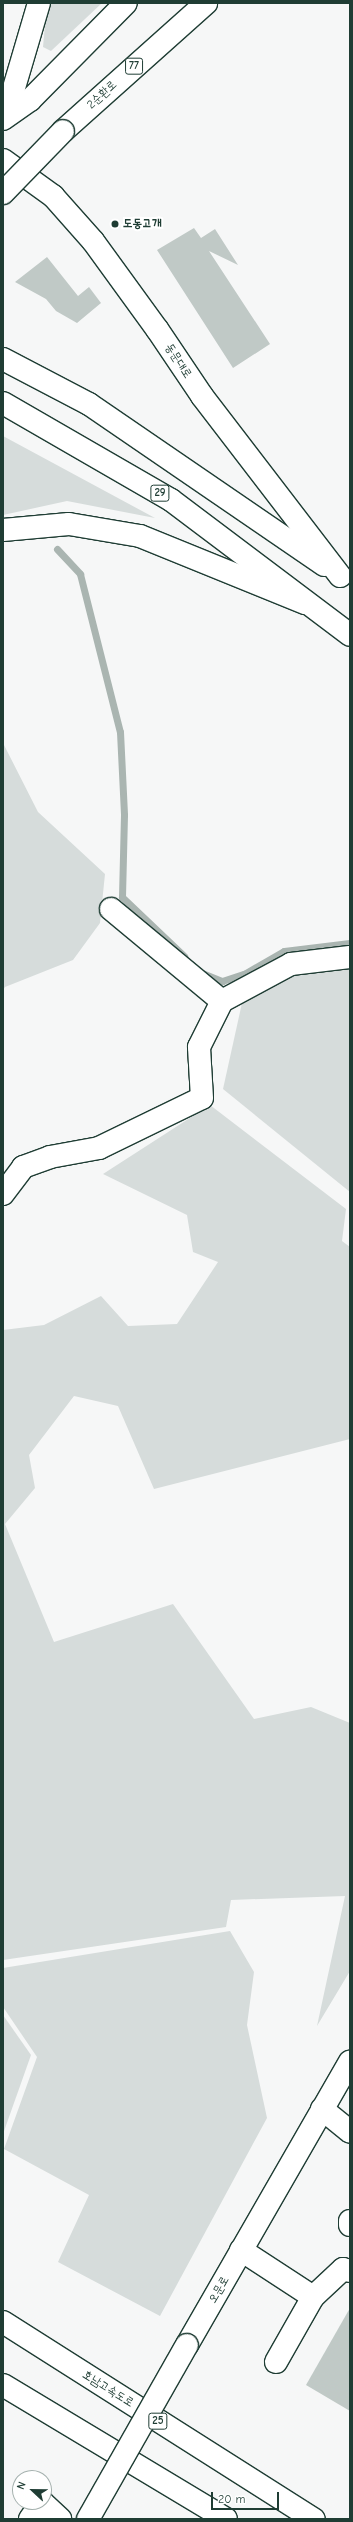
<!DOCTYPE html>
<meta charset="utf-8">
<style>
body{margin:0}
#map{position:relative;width:353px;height:2522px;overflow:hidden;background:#f6f7f7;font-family:"Comic Neue","Poor Story",sans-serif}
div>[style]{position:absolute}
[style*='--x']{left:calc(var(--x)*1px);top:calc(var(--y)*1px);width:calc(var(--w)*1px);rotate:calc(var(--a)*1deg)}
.green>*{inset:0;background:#d6dcdb}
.stream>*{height:7px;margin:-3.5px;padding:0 3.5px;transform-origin:3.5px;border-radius:3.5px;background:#aab5b1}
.building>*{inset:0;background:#c0c9c6}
.roads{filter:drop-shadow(1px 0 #1f3d34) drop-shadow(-1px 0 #1f3d34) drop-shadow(0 1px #1f3d34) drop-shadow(0 -1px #1f3d34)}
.minor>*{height:22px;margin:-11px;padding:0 11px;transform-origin:11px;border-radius:11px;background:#fff}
.major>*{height:22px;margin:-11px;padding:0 11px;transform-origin:11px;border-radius:11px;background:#fff}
.highway>*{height:22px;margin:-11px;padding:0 11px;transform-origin:11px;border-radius:11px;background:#fff}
.bridges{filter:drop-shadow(1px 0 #1f3d34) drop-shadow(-1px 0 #1f3d34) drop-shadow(0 1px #1f3d34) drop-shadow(0 -1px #1f3d34)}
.major-bridge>*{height:22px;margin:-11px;padding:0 11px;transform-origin:11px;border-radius:11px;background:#fff}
.highway-bridge>*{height:22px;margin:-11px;padding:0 11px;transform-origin:11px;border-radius:11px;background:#fff}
.dots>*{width:11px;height:11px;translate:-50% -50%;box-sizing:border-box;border:2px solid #fff;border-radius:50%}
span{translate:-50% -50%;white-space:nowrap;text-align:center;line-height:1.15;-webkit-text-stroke:4px #fff;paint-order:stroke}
.shield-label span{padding:1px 3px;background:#fff;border:1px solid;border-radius:3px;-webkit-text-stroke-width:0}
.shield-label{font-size:11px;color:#1f3d34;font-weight:700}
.street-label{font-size:12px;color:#1f3d34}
.poi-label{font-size:12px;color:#1f3d34;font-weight:700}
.left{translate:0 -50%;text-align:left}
.frame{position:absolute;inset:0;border:4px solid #1f3d34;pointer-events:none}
.north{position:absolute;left:12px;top:2470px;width:40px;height:40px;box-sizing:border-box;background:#fff;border:1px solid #a5b1ae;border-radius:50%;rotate:292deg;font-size:11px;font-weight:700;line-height:16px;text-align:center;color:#1f3d34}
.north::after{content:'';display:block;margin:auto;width:14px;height:18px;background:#1f3d34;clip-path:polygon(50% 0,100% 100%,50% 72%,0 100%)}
.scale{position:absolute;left:211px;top:2492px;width:68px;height:18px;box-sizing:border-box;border:2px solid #1f3d34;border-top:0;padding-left:5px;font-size:12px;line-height:14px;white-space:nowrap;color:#1f3d34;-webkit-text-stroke:3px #fff;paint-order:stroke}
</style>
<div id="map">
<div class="green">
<i style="clip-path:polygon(47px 3px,102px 3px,51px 51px,43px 47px)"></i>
<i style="clip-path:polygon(3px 436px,155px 518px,67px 501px,3px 515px)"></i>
<i style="clip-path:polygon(3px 743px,38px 812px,105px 874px,100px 923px,73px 960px,5px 987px,3px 990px)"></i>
<i style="clip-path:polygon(350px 968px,350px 1192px,223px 1089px,242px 1003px,291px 974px)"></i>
<i style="clip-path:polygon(210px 1105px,346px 1209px,342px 1241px,350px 1247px,350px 1439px,154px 1489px,118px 1406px,74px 1396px,29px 1455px,35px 1488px,5px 1524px,54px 1642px,173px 1604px,254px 1719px,311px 1707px,350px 1723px,350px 1971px,317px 2026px,345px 1896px,231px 1900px,226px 1927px,3px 1960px,3px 1330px,44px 1325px,101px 1296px,128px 1326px,177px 1324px,218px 1262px,193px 1252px,187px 1215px,103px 1174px)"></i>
<i style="clip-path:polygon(230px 1931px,254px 1972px,247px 2025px,267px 2118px,160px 2316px,58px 2262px,89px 2195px,4px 2149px,37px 2057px,3px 2007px,3px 1968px)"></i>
<i style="clip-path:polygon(3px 2015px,31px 2055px,3px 2134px)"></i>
</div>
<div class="stream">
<i style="--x:57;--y:549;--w:34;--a:47"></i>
<i style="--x:80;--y:574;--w:163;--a:75.8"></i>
<i style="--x:120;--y:732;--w:83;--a:87.2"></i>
<i style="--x:124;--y:815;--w:82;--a:91.4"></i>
<i style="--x:122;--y:897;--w:86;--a:43.6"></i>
<i style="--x:202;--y:973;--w:22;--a:22"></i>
<i style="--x:222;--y:981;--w:23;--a:-18"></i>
<i style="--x:244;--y:974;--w:46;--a:-29.9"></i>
<i style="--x:284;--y:951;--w:66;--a:-6.9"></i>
</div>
<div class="building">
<i style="clip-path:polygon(194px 228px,201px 238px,215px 229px,238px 265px,209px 251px,270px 344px,233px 368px,157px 250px)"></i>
<i style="clip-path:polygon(47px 257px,78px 296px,89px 287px,101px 303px,77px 323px,56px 311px,46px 299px,15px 282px)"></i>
<i style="clip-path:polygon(350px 2308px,350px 2411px,306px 2385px)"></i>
</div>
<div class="roads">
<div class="minor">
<i style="--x:111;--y:909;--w:144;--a:39.7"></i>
<i style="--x:3;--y:1194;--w:34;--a:-53"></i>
<i style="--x:23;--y:1167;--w:29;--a:-20"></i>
<i style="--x:50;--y:1157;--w:50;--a:-10.4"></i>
<i style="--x:99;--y:1148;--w:114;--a:-25.9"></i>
<i style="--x:202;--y:1098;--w:51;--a:-93.4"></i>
<i style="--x:199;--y:1047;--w:51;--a:-63.4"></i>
<i style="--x:222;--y:1001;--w:78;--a:-28.2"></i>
<i style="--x:291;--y:964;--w:59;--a:-6.8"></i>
<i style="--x:322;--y:2109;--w:36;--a:39"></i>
<i style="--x:350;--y:2221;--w:4;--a:90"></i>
<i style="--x:241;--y:2250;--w:86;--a:33.1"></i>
<i style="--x:313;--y:2297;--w:41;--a:-43"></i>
<i style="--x:343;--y:2269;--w:7;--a:16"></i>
<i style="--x:276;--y:2362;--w:75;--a:-60.4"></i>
<i style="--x:30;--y:2519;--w:21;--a:-55"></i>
<i style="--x:42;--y:2502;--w:25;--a:43"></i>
</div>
<div class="major">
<i style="--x:3;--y:160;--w:62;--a:35.8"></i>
<i style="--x:53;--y:196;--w:60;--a:48.4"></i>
<i style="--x:93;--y:241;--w:109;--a:54"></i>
<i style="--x:157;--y:329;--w:81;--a:56.1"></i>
<i style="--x:202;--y:396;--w:227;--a:52.5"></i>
<i style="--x:3;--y:359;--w:97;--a:27.6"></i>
<i style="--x:89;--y:404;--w:285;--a:34.4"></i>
<i style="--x:3;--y:403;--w:194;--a:30"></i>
<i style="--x:171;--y:500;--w:224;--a:37"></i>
<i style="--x:187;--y:2345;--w:327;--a:-60.1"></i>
</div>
<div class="highway">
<i style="--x:6;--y:115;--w:117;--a:-73.6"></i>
<i style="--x:3;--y:119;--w:33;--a:-35"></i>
<i style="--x:30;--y:100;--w:136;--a:-45.3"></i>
<i style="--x:63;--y:131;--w:192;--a:-41.8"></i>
<i style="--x:3;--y:530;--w:66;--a:-5.2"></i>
<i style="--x:69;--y:524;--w:72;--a:9.6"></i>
<i style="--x:140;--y:536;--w:178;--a:22.1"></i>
<i style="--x:3;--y:2322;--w:368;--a:32.4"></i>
<i style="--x:3;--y:2385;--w:260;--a:31"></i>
</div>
</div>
<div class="bridges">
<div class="major-bridge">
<i style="--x:88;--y:2519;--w:200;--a:-60.4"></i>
</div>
<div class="highway-bridge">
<i style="--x:3;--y:193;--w:86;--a:-45.9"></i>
</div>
</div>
<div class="dots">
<i style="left:115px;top:224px;background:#1f3d34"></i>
</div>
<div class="shield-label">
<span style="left:134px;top:66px">77</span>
<span style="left:160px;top:493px">29</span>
<span style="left:158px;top:2421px">25</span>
</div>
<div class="street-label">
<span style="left:102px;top:95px;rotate:-43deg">2순환로</span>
<span style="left:178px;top:361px;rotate:57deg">동문대로</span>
<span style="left:219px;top:2290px;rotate:-60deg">오문로</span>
<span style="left:108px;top:2389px;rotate:32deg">호남고속도로</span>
</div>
<div class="poi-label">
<span class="left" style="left:123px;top:224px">도동고개</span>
</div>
<div class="frame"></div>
<div class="north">N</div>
<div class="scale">20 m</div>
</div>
